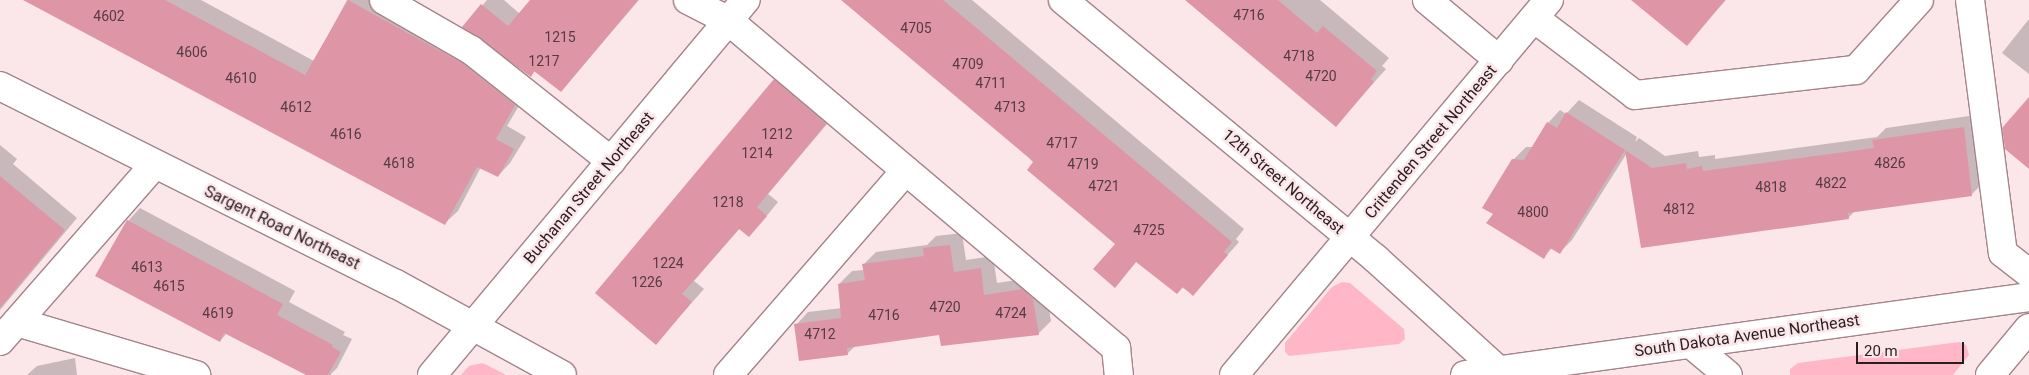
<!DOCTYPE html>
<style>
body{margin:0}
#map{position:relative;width:2029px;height:375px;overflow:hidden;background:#fbe6ea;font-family:Roboto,sans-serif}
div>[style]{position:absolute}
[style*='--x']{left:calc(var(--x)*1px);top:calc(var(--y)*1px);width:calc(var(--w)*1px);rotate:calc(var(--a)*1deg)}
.green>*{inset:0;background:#ffb7c8}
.shadow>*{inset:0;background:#0003}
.building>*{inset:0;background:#de96a7}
.roads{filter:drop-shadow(1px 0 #a3848b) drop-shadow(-1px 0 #a3848b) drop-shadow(0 1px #a3848b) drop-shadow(0 -1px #a3848b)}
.minor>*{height:28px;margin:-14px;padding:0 14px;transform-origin:14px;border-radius:14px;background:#fff}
.major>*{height:28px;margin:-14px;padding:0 14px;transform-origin:14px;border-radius:14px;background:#fff}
span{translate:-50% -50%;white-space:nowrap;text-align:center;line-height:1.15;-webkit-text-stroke:5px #fbe6ea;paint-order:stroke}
.number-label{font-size:14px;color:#563b42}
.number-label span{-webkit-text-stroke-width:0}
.street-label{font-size:16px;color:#291d20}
.scale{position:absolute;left:1856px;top:342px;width:108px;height:22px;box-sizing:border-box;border:2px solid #291d20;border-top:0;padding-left:6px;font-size:15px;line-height:18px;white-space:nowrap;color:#291d20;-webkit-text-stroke:4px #fbe6ea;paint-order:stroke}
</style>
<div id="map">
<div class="green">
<i style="clip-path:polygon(1342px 282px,1350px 283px,1404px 329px,1405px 339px,1399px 344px,1289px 356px,1285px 352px,1285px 343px,1332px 287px)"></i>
<i style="clip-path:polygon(1959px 342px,1966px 345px,1969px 355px,1953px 375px,1790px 375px,1790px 369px,1798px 363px)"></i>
<i style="clip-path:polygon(482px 363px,487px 365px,506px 375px,461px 375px,469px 366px)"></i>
</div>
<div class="shadow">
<i style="clip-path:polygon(70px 0,201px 0,314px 61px,347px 0,384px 0,527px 92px,507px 126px,526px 137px,510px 163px,498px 176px,481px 167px,458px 211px,445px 223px)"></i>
<i style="clip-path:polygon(487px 0,504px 0,520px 14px,533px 0,639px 0,561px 91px,535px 71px,531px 76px,464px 27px)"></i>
<i style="clip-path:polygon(844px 0,972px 0,1244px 229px,1236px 239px,1239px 242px,1193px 294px,1137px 261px,1115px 286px,1117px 244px,1035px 162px)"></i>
<i style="clip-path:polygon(1187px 0,1320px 0,1389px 58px,1382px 66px,1386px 69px,1336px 125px)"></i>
<i style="clip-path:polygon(1639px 0,1726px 0,1687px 44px)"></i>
<i style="clip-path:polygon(2029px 19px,2029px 74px,2002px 53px)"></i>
<i style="clip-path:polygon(787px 68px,838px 111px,768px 194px,778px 202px,761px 223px,740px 228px,694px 281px,704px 289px,656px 343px,775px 80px)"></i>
<i style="clip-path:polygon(1579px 100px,1637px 137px,1635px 142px,1639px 138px,1665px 156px,1698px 151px,1699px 157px,1715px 155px,1715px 159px,1877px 137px,1886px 128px,1976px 115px,1984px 182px,1971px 195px,1855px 211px,1848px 218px,1642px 247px,1627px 153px,1572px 240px,1559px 253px,1552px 248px,1544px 257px,1495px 213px,1513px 160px,1526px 147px,1533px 147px,1548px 123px,1560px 110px,1566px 114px)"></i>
<i style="clip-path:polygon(0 145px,17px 159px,13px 164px,77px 218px,0 310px)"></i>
<i style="clip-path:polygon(140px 208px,295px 291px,289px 302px,345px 332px,343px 335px,352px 339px,337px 368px,330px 375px,313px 375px,227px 333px,220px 341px,128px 221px)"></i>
<i style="clip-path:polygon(962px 233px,966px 260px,993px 256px,997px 283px,1035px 277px,1045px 286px,1051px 321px,1038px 334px,940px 334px,856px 345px,847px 354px,796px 325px,808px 312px,842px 308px,839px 284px,852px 271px,864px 270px,864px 264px,876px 252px,927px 245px,936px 236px)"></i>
<i style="clip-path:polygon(75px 358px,77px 375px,27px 375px,37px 366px)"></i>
</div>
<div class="building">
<i style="clip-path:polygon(23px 0,165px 0,305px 75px,348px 0,462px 63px,515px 105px,496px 139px,514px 149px,498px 177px,477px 167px,445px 225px)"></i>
<i style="clip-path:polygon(530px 0,638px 0,561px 92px,534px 71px,531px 77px,462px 27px,481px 4px,508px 26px)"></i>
<i style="clip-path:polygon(841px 0,943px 0,1232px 242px,1224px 252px,1228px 255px,1193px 296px,1183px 287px,1177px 294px,1136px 262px,1115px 288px,1093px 269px,1115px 244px,1027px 170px,1033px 162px,1029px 158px)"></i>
<i style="clip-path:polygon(1185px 0,1278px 0,1317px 33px,1323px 26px,1377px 71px,1371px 79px,1374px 82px,1336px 127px)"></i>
<i style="clip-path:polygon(1631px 0,1725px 0,1687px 46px)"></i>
<i style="clip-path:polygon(774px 79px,826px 124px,757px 207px,767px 216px,749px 237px,739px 229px,682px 294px,692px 302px,656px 345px,595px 293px)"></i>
<i style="clip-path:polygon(2029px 97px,2029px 169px,2005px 149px,2002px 128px)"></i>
<i style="clip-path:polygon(1566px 112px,1625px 150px,1560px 254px,1550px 248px,1544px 259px,1486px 223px,1493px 214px,1482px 208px,1512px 159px,1524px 160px,1547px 122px,1557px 128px)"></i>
<i style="clip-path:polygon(1964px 127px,1972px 196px,1848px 213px,1849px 219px,1641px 248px,1625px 150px,1652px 168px,1686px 163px,1687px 169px,1702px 166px,1703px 171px,1874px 148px,1872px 140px)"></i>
<i style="clip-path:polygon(0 176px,65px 230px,0 308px)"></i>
<i style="clip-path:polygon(127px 220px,283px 304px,277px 315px,333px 345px,332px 347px,341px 352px,328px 375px,306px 375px,224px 333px,220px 342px,95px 276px)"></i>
<i style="clip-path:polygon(950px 245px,954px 272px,981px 268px,984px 295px,1022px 289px,1033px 299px,1039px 335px,941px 346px,939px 335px,847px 348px,848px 355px,799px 361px,794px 324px,841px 318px,838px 284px,865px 280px,862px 264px,924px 256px,923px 248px)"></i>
</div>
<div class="roads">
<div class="minor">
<i style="--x:384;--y:0;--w:100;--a:29.9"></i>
<i style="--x:471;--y:50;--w:179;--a:38.4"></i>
<i style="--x:688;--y:0;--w:46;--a:27.1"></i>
<i style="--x:729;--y:21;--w:507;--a:40.2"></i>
<i style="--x:1116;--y:348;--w:27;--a:84"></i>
<i style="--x:1063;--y:0;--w:405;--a:39.6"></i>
<i style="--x:1375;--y:258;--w:168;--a:42.3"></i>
<i style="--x:1427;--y:0;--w:94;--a:39.8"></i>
<i style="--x:1970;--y:0;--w:255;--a:82.6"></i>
<i style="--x:2003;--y:253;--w:33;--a:38"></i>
<i style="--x:1534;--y:18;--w:127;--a:37.3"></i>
<i style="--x:1635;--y:95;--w:222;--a:-6.5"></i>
<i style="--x:1856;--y:70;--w:94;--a:-48"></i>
<i style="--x:17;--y:322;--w:187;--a:16.5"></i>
<i style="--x:0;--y:341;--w:234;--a:-48.8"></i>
<i style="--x:1691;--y:344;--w:48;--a:40"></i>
<i style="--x:432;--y:375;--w:489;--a:-50.1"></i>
<i style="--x:728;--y:375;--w:271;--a:-49"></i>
<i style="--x:1234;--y:375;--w:490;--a:-50"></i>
<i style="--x:1990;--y:375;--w:61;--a:-50.3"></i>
</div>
<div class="major">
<i style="--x:0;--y:86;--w:443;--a:26.6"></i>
<i style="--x:396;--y:284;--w:189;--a:28.7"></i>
<i style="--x:1465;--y:375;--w:569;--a:-7.87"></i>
</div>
</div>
<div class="number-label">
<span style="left:1249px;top:15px">4716</span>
<span style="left:109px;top:16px">4602</span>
<span style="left:916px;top:28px">4705</span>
<span style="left:560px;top:37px">1215</span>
<span style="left:192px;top:52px">4606</span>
<span style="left:1299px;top:56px">4718</span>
<span style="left:544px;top:61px">1217</span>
<span style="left:968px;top:64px">4709</span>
<span style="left:1321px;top:76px">4720</span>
<span style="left:241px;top:78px">4610</span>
<span style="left:991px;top:83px">4711</span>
<span style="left:296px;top:107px">4612</span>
<span style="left:1010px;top:107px">4713</span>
<span style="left:346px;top:134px">4616</span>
<span style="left:777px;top:134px">1212</span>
<span style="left:1062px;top:143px">4717</span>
<span style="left:757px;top:153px">1214</span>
<span style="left:399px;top:163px">4618</span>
<span style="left:1890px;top:163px">4826</span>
<span style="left:1083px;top:164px">4719</span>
<span style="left:1831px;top:183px">4822</span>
<span style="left:1104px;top:186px">4721</span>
<span style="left:1771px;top:187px">4818</span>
<span style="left:728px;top:202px">1218</span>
<span style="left:1679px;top:209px">4812</span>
<span style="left:1533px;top:212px">4800</span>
<span style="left:1149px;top:230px">4725</span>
<span style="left:668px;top:263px">1224</span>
<span style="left:147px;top:267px">4613</span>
<span style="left:647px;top:282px">1226</span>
<span style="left:169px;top:286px">4615</span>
<span style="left:945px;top:307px">4720</span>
<span style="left:218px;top:313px">4619</span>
<span style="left:1011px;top:313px">4724</span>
<span style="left:884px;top:315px">4716</span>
<span style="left:820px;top:334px">4712</span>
</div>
<div class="street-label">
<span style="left:1431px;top:142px;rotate:-50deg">Crittenden Street Northeast</span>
<span style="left:1283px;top:182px;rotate:40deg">12th Street Northeast</span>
<span style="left:589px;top:188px;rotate:-50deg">Buchanan Street Northeast</span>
<span style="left:282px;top:228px;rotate:26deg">Sargent Road Northeast</span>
<span style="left:1747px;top:336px;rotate:-8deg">South Dakota Avenue Northeast</span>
</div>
<div class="scale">20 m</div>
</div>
